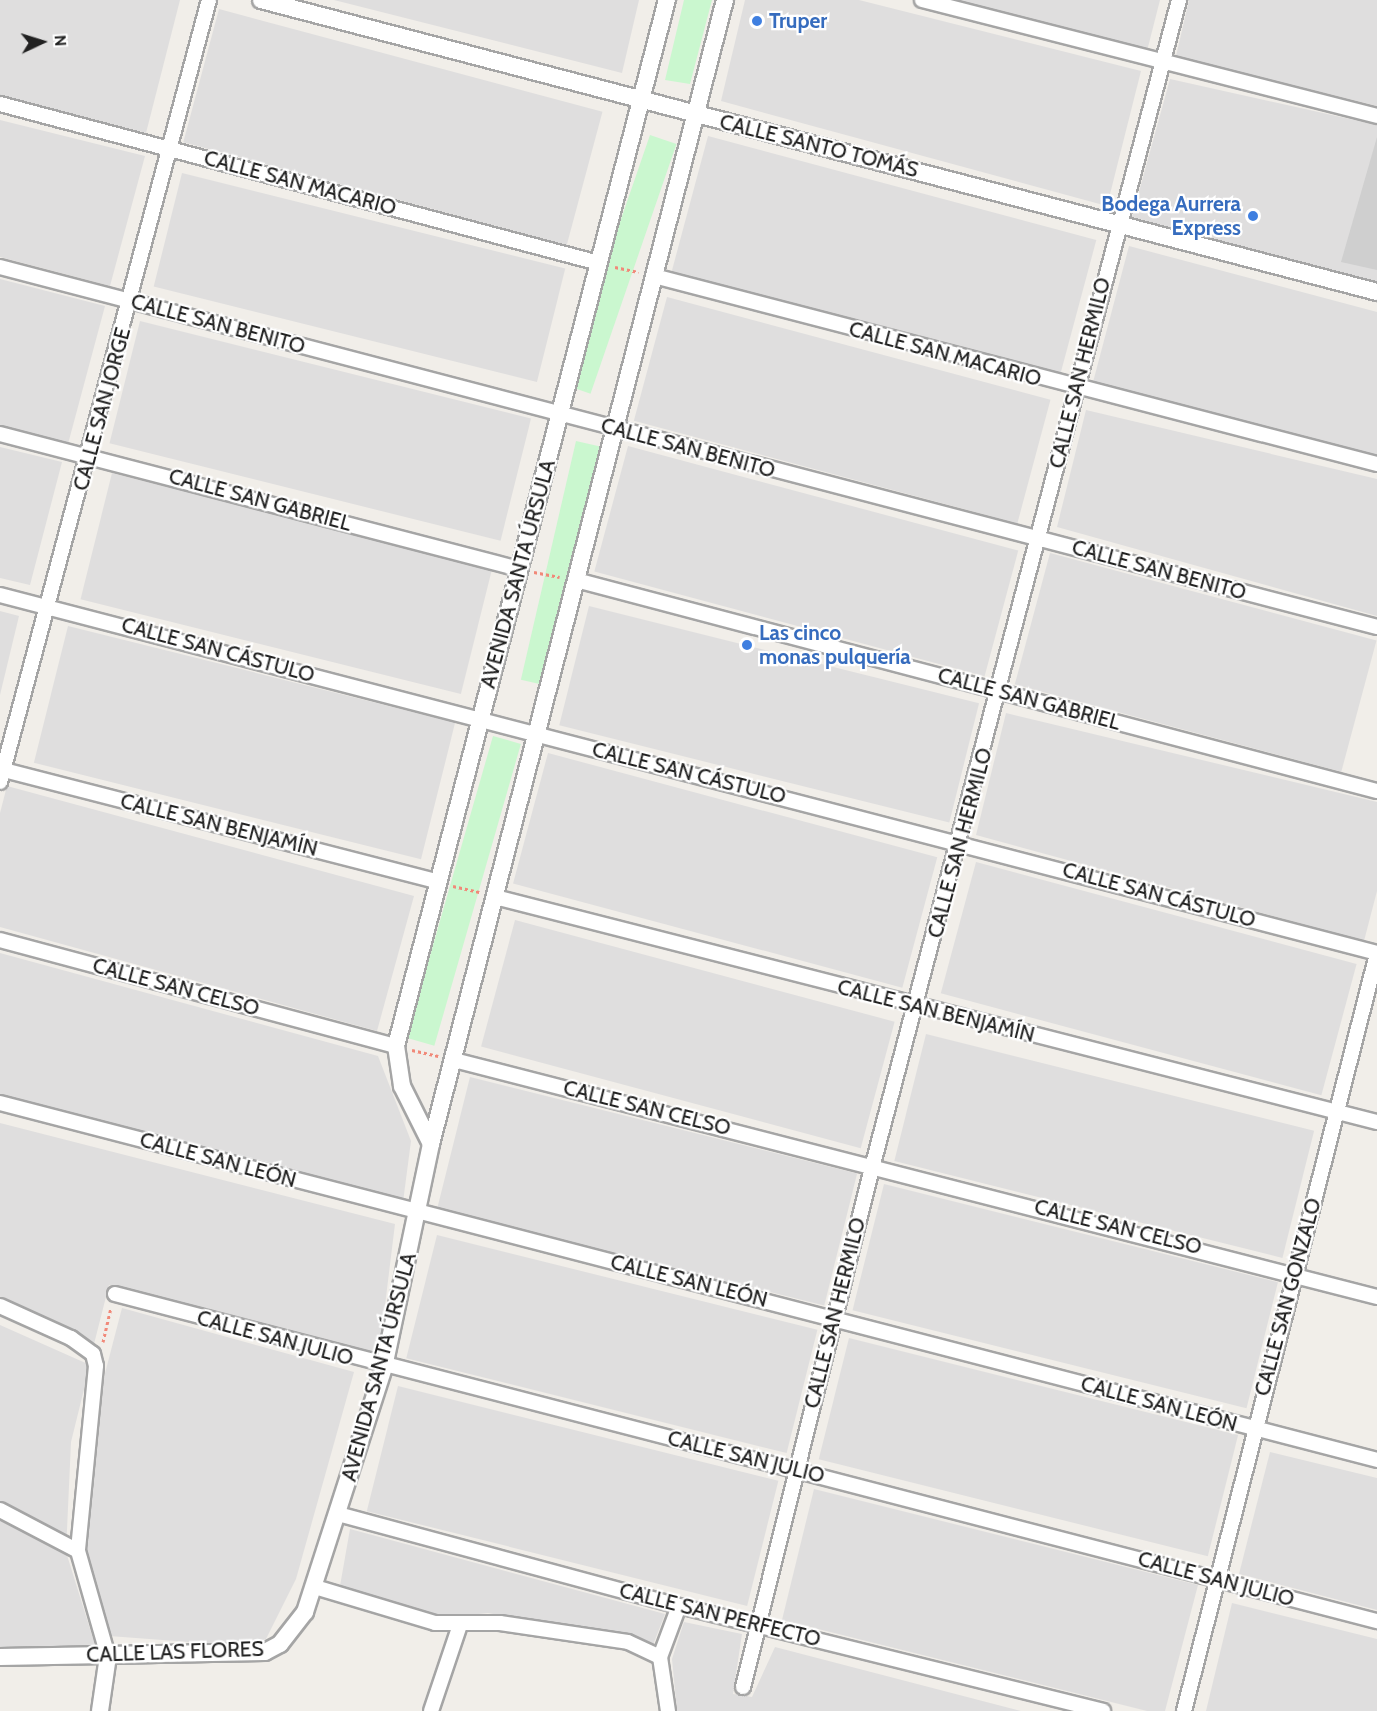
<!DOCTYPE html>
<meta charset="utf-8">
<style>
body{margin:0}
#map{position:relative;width:1377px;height:1711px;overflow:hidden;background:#f1eee9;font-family:Cabin,sans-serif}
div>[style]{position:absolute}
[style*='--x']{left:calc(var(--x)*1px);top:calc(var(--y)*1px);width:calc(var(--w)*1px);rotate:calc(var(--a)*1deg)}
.residential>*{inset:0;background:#dfdede;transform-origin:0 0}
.religious>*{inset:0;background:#cfcfcf}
.park>*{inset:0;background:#caf7cf;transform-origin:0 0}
.path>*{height:3px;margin-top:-1.5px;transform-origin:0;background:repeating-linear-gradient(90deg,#f18979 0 3px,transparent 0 6px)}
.roads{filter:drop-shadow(2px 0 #a5a5a5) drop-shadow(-2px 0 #a5a5a5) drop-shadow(0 2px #a5a5a5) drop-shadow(0 -2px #a5a5a5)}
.minor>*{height:14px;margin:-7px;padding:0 7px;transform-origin:7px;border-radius:7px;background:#fff}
.tertiary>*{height:16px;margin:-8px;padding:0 8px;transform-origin:8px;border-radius:8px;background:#fff}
.dots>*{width:16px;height:16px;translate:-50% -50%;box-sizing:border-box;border:3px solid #fff;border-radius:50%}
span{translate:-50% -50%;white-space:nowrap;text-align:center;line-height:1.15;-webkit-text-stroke:4.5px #fff;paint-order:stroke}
.shop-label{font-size:21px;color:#366cbe;font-weight:700}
.left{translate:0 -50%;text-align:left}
.right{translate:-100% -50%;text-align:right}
.street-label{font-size:21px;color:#212121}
.north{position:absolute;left:12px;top:12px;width:60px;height:60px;-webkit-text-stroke:4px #fff;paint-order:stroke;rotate:86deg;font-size:16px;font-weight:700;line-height:24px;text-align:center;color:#212121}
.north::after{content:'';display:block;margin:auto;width:21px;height:27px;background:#212121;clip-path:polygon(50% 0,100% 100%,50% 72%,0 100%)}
</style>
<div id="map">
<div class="residential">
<i style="clip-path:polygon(0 0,180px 0,146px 133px,0 95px)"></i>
<i style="clip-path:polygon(334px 0,639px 0,622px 73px)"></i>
<i style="clip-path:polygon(745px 0,859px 0,1141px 71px,1107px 206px,721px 101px)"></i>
<i style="clip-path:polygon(956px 0,1160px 0,1147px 51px)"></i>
<i style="clip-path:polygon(1189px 0,1377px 0,1377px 106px,1176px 56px)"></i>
<i style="left:219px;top:9px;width:397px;height:138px;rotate:15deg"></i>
<i style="clip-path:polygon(1170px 79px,1377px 125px,1377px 285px,1132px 217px)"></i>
<i style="clip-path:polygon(0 120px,145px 156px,110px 286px,0 257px)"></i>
<i style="left:708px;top:136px;width:402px;height:140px;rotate:15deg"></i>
<i style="left:182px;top:173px;width:395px;height:117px;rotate:14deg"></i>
<i style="clip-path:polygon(1129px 246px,1377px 312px,1377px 456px,1092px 386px)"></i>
<i style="clip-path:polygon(0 279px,105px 306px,68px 444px,0 428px)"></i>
<i style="left:667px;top:297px;width:397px;height:128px;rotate:15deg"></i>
<i style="left:140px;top:321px;width:403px;height:126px;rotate:14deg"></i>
<i style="clip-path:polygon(1086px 410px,1377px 479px,1377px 616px,1057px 527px)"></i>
<i style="left:628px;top:446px;width:404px;height:130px;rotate:15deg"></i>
<i style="clip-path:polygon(0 447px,62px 462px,30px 585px,0 578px)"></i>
<i style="left:112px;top:473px;width:392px;height:130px;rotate:14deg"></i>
<i style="left:1050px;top:553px;width:338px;height:136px;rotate:15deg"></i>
<i style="left:589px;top:606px;width:402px;height:123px;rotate:14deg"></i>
<i style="clip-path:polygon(0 611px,19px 616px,0 695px)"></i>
<i style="left:68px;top:626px;width:399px;height:141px;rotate:14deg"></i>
<i style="clip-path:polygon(1006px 713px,1377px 802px,1377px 891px,1364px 941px,976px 835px)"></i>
<i style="left:548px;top:753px;width:403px;height:135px;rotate:15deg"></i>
<i style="clip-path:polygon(7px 786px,414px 896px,377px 1031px,0 927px,0 813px)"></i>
<i style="left:976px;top:862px;width:394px;height:136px;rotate:15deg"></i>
<i style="left:515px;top:920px;width:393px;height:131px;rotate:15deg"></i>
<i style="clip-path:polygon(0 953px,378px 1056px,411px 1141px,403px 1202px,0 1097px)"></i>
<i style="left:926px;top:1034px;width:400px;height:131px;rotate:14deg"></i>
<i style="left:470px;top:1077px;width:399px;height:136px;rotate:14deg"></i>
<i style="clip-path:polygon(0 1123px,395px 1224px,379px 1354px,109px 1285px,94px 1344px,0 1304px)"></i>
<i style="left:884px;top:1184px;width:406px;height:130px;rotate:14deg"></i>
<i style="left:437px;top:1235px;width:392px;height:127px;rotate:14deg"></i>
<i style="clip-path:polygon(122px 1308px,354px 1372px,296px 1579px,266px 1639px,243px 1646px,109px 1636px,85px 1559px,97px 1404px)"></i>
<i style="clip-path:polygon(0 1325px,90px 1365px,71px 1442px,66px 1552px,96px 1648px,0 1649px)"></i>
<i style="left:849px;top:1338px;width:401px;height:125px;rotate:14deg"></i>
<i style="left:398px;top:1386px;width:392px;height:129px;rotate:14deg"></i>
<i style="clip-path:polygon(1270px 1452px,1377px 1478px,1377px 1610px,1239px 1574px)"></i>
<i style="clip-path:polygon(814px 1489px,1198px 1585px,1165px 1711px,1147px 1711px,782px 1620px)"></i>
<i style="clip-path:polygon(350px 1529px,665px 1614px,653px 1645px,488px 1613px,433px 1619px,340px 1586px)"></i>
<i style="clip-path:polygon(1232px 1603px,1377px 1639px,1377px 1711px,1206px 1711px)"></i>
<i style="clip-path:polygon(684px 1622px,742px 1634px,733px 1694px,752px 1697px,775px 1647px,1021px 1711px,677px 1711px,672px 1659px)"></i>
</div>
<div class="religious">
<i style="clip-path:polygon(1377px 137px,1377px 270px,1341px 262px)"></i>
</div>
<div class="park">
<i style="clip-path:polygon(684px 0,712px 0,690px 84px,665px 80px)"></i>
<i style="left:650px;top:135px;width:28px;height:264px;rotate:19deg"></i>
<i style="left:576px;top:441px;width:26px;height:245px;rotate:13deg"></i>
<i style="left:493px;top:736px;width:29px;height:314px;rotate:16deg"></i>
</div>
<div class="path">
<i style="--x:615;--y:267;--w:24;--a:12"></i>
<i style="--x:534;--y:572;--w:26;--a:11"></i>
<i style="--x:453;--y:886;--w:27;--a:13"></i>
<i style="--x:412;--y:1050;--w:27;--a:13"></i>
<i style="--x:103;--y:1342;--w:35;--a:-77"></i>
</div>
<div class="roads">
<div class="minor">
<i style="--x:922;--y:0;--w:470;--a:14.3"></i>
<i style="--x:0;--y:104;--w:620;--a:14.87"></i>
<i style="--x:0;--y:267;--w:1423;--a:14.65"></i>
<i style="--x:654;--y:276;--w:747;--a:14.58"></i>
<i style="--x:0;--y:434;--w:536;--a:14.58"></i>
<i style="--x:576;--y:580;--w:828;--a:14.76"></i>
<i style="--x:0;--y:595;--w:1423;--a:14.57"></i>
<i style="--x:0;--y:769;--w:451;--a:14.4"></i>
<i style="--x:0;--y:782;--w:809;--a:-75.04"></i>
<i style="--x:495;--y:897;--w:910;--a:14.31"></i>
<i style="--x:0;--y:940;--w:410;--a:15"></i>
<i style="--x:454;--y:1060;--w:953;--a:14.4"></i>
<i style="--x:0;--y:1103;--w:1423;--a:14.53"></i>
<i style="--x:115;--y:1294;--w:1304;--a:14.53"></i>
<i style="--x:0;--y:1306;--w:78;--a:24.3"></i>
<i style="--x:71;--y:1338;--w:27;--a:36"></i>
<i style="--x:93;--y:1354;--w:12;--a:76"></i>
<i style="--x:96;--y:1366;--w:186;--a:95.6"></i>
<i style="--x:78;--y:1551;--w:109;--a:74.1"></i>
<i style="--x:0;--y:1510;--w:88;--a:27.7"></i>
<i style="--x:338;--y:1514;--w:353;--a:15.1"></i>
<i style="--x:679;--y:1606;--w:437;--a:13.9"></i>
<i style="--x:315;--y:1587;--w:125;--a:16.7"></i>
<i style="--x:435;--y:1623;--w:65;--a:0"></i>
<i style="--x:500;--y:1623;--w:129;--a:8.4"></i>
<i style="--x:628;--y:1642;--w:35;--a:25"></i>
<i style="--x:660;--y:1657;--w:55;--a:81.6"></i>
<i style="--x:660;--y:1657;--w:54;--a:-69.6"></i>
<i style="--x:743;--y:1687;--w:539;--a:-76.04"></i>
<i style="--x:873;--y:1164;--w:1204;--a:-75.27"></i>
<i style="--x:431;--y:1711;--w:91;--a:-71.4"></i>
<i style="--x:1184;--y:1711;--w:781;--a:-75.7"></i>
</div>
<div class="tertiary">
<i style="--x:261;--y:0;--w:1154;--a:14.66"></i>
<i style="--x:431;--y:1144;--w:65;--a:-116.6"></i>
<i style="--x:402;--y:1086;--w:40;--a:-98.5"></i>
<i style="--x:396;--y:1046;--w:1081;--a:-75.48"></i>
<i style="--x:0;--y:1657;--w:265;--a:-1.1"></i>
<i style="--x:265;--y:1652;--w:17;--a:-28"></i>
<i style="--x:280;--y:1644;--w:41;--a:-52"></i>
<i style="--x:305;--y:1612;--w:257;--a:-72.1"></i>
<i style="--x:384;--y:1367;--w:228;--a:-78.1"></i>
<i style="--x:431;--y:1144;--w:1181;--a:-75.59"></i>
<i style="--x:100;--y:1711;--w:56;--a:-81.7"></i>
</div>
</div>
<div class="dots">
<i style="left:757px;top:21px;background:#3f7fe0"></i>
<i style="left:1253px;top:216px;background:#3f7fe0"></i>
<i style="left:747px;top:645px;background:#3f7fe0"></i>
</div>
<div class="shop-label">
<span class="left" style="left:769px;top:21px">Truper</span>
<span class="right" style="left:1241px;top:216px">Bodega Aurrera<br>Express</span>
<span class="left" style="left:759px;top:645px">Las cinco<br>monas pulquería</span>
</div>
<div class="street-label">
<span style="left:819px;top:146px;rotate:14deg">CALLE SANTO TOMÁS</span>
<span style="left:300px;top:183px;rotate:15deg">CALLE SAN MACARIO</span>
<span style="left:218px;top:324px;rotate:15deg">CALLE SAN BENITO</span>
<span style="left:945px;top:354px;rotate:15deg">CALLE SAN MACARIO</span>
<span style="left:1080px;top:373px;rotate:-76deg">CALLE SAN HERMILO</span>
<span style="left:102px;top:409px;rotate:-75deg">CALLE SAN JORGE</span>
<span style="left:688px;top:448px;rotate:15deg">CALLE SAN BENITO</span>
<span style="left:260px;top:500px;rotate:15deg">CALLE SAN GABRIEL</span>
<span style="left:1159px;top:570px;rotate:15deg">CALLE SAN BENITO</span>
<span style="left:518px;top:574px;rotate:-75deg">AVENIDA SANTA ÚRSULA</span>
<span style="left:218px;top:650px;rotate:15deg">CALLE SAN CÁSTULO</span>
<span style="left:1029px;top:699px;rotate:15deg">CALLE SAN GABRIEL</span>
<span style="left:689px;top:773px;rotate:14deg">CALLE SAN CÁSTULO</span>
<span style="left:219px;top:825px;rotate:14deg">CALLE SAN BENJAMÍN</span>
<span style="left:960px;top:843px;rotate:-75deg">CALLE SAN HERMILO</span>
<span style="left:1159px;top:895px;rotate:15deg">CALLE SAN CÁSTULO</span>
<span style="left:176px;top:987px;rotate:15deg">CALLE SAN CELSO</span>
<span style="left:936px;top:1011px;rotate:14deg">CALLE SAN BENJAMÍN</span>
<span style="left:647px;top:1108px;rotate:14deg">CALLE SAN CELSO</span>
<span style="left:218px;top:1160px;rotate:15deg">CALLE SAN LEÓN</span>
<span style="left:1118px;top:1227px;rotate:14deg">CALLE SAN CELSO</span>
<span style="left:689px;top:1281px;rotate:14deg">CALLE SAN LEÓN</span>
<span style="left:1288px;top:1297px;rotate:-75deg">CALLE SAN GONZALO</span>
<span style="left:835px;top:1313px;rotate:-76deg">CALLE SAN HERMILO</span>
<span style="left:275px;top:1338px;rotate:15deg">CALLE SAN JULIO</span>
<span style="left:379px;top:1367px;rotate:-75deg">AVENIDA SANTA ÚRSULA</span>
<span style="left:1159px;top:1404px;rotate:15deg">CALLE SAN LEÓN</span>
<span style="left:746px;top:1457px;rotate:14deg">CALLE SAN JULIO</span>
<span style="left:1216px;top:1579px;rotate:15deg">CALLE SAN JULIO</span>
<span style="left:720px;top:1615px;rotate:14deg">CALLE SAN PERFECTO</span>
<span style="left:175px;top:1652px;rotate:-2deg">CALLE LAS FLORES</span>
</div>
<div class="north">N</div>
</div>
